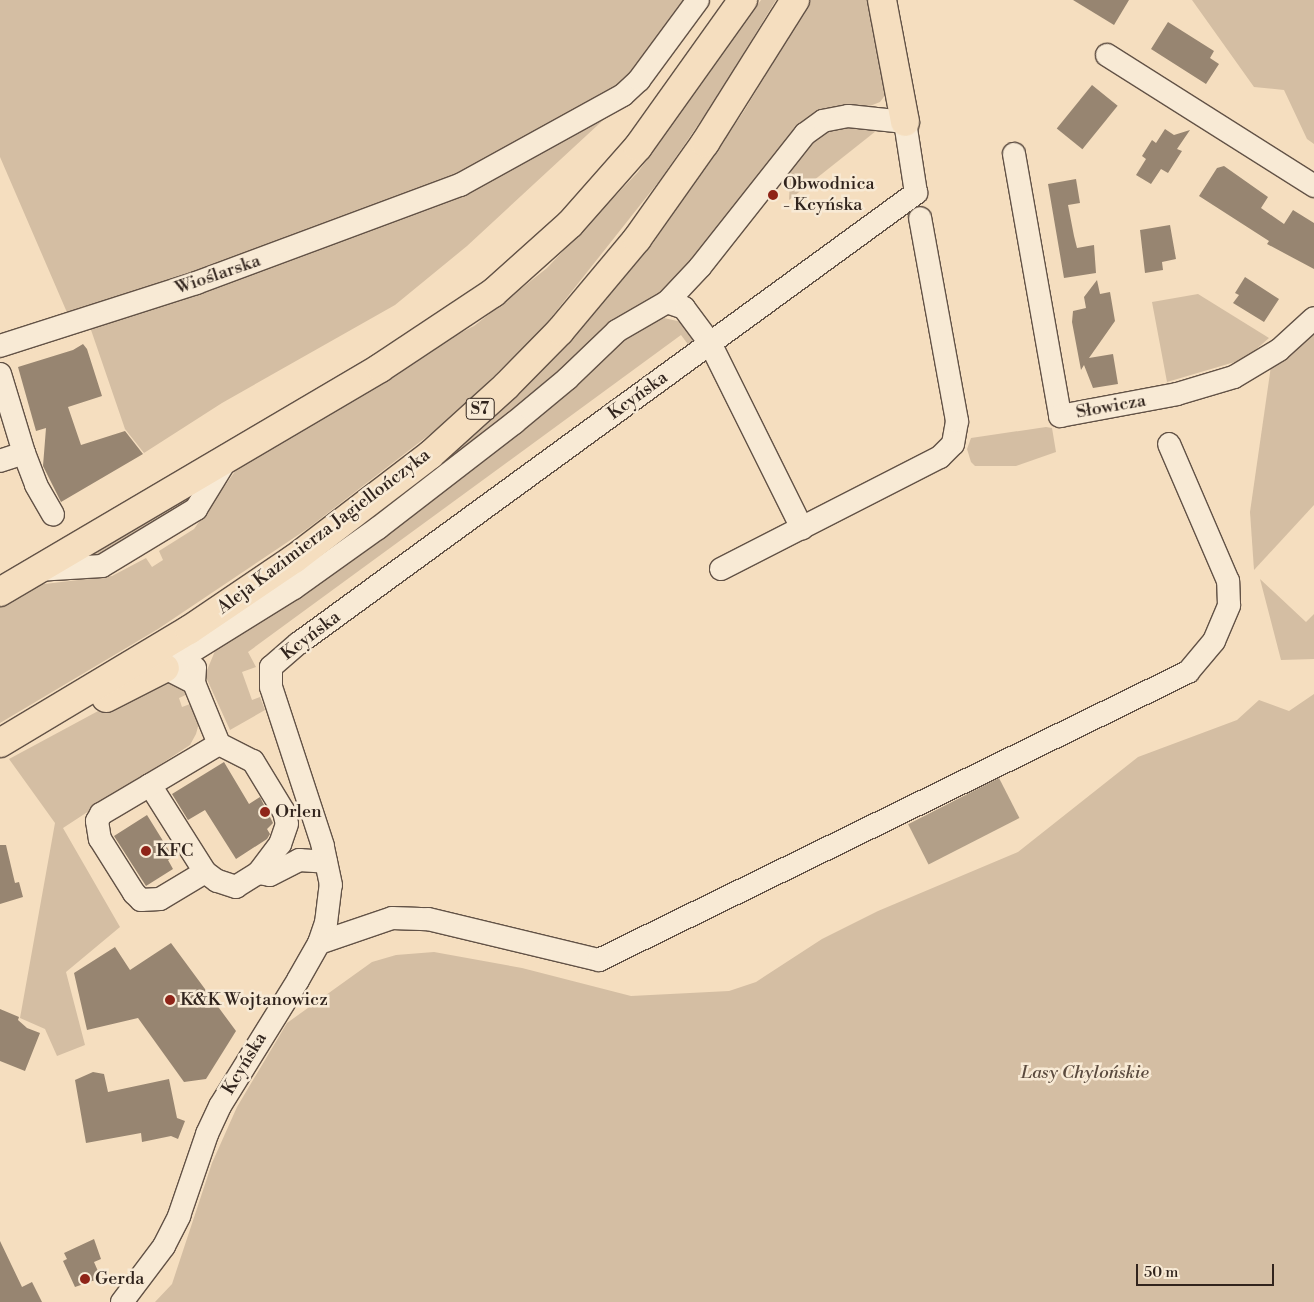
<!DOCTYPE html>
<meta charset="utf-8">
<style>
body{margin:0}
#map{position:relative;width:1314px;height:1302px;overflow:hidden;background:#f5debf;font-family:"Libre Bodoni",serif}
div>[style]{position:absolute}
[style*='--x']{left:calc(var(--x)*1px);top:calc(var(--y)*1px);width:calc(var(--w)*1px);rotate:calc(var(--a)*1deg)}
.green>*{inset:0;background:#d4bea3}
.water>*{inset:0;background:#b29f88;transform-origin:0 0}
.building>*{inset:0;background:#978571;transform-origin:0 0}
.roads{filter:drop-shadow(1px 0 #625246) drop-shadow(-1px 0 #625246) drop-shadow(0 1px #625246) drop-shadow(0 -1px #625246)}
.minor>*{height:22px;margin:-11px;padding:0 11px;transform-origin:11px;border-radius:11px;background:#f8ead5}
.major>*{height:28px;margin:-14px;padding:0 14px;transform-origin:14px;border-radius:14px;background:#f5debf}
.highway>*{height:28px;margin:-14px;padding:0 14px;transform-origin:14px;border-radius:14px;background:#f5debf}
.dots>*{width:14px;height:14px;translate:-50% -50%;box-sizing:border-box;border:2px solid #f8ead5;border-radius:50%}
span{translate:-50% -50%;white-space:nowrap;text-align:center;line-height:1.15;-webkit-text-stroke:5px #f8ead5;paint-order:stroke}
.shield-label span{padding:1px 4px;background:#f8ead5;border:1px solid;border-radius:4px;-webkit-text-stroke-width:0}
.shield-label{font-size:16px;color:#31241d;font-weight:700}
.poi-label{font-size:18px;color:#31241d}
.left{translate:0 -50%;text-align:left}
.street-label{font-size:18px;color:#31241d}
.park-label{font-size:18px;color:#5a4a3e;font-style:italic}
.scale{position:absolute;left:1136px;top:1264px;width:138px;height:22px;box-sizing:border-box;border:2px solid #31241d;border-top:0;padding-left:6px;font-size:15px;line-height:18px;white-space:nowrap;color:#31241d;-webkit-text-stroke:4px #f8ead5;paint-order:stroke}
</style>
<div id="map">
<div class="green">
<i style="clip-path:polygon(0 0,694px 0,613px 111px,467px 246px,395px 305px,222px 403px,144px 453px,125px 429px,90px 327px,75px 331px,0 157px)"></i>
<i style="clip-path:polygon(761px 0,776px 0,716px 99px,660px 180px,542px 329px,451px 418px,307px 529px,158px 629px,0 723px,0 605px,36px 585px,112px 576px,146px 558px,152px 567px,163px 560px,159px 551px,194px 529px,241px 463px,403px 362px,474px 326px,547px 268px,638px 172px)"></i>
<i style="clip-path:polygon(811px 0,873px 0,886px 94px,880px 102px,870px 106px,829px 109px,682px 277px,474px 445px,299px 574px,529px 382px,568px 343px,651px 246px,744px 111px)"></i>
<i style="clip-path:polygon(1192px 0,1314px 0,1314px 144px,1307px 139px,1284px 90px,1254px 87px)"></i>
<i style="clip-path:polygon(845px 123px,876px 131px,789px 200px,791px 160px,815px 133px)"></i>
<i style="clip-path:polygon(1198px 294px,1269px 338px,1245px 359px,1167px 382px,1152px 302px)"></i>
<i style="clip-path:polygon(664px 318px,686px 323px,695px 333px,690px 347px,681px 335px,248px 652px,256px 667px,242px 672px,252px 700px,260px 697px,265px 710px,230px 730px,205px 675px,215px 651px,341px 565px,624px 336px)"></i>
<i style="clip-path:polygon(1314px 326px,1314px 505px,1254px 570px,1250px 512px,1271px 366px)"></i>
<i style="clip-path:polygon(1046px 427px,1052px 428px,1056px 452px,1016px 466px,975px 466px,971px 462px,967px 449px,971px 438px)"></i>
<i style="clip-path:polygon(204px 484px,195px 500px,103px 558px,77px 561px)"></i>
<i style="clip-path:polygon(1260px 579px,1306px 622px,1314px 614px,1314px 659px,1281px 660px)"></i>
<i style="clip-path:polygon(152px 682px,172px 682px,188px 694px,179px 698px,182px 707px,193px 703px,199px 723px,196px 734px,190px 745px,63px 828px,120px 927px,66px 972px,85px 1045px,57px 1056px,45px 1029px,20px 1018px,55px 823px,9px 759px)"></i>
<i style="clip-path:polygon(1314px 694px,1314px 1302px,155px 1302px,172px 1284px,212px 1163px,237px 1107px,287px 1023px,372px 962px,396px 955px,434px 952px,522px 968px,631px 996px,729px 991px,756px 982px,822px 939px,878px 911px,1018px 852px,1138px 757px,1237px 720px,1259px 700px,1289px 711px)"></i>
</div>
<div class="water">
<i style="left:999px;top:778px;width:45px;height:102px;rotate:63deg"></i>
</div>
<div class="building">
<i style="clip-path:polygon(1073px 0,1129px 0,1114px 25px)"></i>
<i style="clip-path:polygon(1168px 22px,1214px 51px,1210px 58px,1219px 64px,1206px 84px,1151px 49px)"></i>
<i style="left:1092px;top:85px;width:33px;height:56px;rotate:39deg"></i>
<i style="clip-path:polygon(1165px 129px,1174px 135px,1190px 130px,1177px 149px,1182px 151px,1168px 173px,1161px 169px,1151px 184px,1136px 175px,1146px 159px,1142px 156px,1152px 140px,1156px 143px)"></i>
<i style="clip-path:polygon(1224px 166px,1268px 197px,1261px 208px,1284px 224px,1293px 210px,1314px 223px,1314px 269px,1267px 244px,1269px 241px,1199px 196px,1217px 168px)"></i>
<i style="clip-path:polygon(1076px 179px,1080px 203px,1068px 205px,1074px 236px,1077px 248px,1094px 245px,1096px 273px,1064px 278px,1048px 184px)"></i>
<i style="clip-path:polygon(1170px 225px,1176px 259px,1162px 262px,1163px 270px,1145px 273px,1140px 230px)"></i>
<i style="clip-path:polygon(1245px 277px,1279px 299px,1264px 322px,1233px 303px,1239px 295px,1235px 293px)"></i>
<i style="clip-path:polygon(1097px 280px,1100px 294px,1110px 292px,1115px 321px,1089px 358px,1113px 354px,1118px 384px,1093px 388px,1084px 365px,1081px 370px,1072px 322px,1073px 311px,1086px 308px,1084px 297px)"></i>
<i style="clip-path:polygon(83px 344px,87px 349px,102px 396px,68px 407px,81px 445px,125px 431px,143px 454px,61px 502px,43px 466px,46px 428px,36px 431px,18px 367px,73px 350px)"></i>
<i style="clip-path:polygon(224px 762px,249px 804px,260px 797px,273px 823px,267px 829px,270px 834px,267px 839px,236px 859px,205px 810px,188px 820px,172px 794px)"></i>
<i style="clip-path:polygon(147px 815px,173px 857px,168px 860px,173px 869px,146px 886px,114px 836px)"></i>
<i style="clip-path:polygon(0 845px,6px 845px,15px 883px,19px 882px,23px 897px,0 904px)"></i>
<i style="clip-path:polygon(171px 943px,236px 1031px,206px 1079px,184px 1082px,138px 1018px,87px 1030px,74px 973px,115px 947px,130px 970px)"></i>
<i style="clip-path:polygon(0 1009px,19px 1017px,18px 1020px,27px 1028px,40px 1033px,25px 1071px,0 1061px)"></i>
<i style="clip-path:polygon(93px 1072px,104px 1074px,108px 1092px,169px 1079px,177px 1118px,185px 1121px,178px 1139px,171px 1136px,142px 1142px,141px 1133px,86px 1143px,75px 1080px)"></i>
<i style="clip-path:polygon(94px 1239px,101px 1259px,94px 1262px,101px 1278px,75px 1287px,63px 1261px,67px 1259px,64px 1253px)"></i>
<i style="clip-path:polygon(0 1241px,22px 1287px,32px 1282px,42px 1302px,0 1302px)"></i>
</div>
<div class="roads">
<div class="minor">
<i style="--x:1107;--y:55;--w:245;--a:32.3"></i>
<i style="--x:1014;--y:154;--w:266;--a:80"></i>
<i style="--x:1060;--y:416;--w:119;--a:-10.6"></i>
<i style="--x:1177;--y:394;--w:59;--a:-16.6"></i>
<i style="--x:1234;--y:377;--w:52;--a:-31"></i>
<i style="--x:1279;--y:350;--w:47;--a:-42.4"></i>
<i style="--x:667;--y:302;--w:18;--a:19"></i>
<i style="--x:684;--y:308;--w:44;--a:53.4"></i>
<i style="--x:710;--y:343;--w:207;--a:63.6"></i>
<i style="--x:0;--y:346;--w:206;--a:-17.8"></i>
<i style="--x:196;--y:283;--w:282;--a:-20.4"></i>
<i style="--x:460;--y:185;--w:186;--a:-28.9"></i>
<i style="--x:623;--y:95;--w:22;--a:-43"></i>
<i style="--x:639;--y:80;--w:99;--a:-53.6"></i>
<i style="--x:0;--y:374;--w:83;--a:73.1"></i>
<i style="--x:24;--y:453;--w:25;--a:162"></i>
<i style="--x:24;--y:453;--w:34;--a:69"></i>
<i style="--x:36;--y:485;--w:34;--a:60"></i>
<i style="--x:721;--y:569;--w:246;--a:-27.1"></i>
<i style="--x:940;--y:457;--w:18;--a:-45"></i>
<i style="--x:953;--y:444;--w:23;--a:-80"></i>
<i style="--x:957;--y:421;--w:206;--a:-100.3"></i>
<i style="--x:37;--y:570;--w:65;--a:-3.5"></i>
<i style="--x:102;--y:566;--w:110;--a:-31.2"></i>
<i style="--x:196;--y:509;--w:61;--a:-58.4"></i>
<i style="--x:195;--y:668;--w:15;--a:94"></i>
<i style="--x:194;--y:683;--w:66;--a:67.7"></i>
<i style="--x:219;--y:744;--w:38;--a:27"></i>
<i style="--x:253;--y:761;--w:60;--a:58.7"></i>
<i style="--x:284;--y:812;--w:12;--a:76"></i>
<i style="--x:287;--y:824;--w:21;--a:109"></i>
<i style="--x:280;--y:844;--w:36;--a:127"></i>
<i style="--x:258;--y:873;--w:26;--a:148"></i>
<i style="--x:236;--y:887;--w:20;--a:-162"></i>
<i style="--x:217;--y:881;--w:15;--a:-143"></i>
<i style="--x:205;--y:872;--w:103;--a:-122.3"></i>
<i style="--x:150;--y:785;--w:80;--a:-30.7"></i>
<i style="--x:150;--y:785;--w:57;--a:149.4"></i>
<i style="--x:101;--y:814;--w:8;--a:120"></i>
<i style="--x:97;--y:821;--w:18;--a:81"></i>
<i style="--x:100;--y:839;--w:64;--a:57.8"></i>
<i style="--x:134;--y:893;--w:10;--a:45"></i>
<i style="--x:141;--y:900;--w:19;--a:-3"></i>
<i style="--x:160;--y:899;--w:52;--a:-31"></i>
<i style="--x:258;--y:873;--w:12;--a:9"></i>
<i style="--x:270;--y:875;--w:33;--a:-27"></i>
<i style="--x:299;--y:860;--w:27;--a:4"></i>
<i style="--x:319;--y:943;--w:77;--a:-18.9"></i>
<i style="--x:392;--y:918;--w:36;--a:2"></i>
<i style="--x:428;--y:919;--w:176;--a:13.5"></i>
<i style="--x:599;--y:960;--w:656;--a:-26.06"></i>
<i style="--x:1188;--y:672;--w:40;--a:-50"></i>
<i style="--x:1214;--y:641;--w:39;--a:-67"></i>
<i style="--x:1229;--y:605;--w:24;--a:-92"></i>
<i style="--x:1228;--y:581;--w:149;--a:-113.3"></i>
<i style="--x:122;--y:1302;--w:70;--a:-53.1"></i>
<i style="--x:164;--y:1246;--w:34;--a:-63"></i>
<i style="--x:179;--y:1216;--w:87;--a:-71.1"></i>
<i style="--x:207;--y:1134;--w:31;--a:-65"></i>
<i style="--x:220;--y:1106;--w:148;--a:-58.2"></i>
<i style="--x:298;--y:980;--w:43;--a:-60.4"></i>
<i style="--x:319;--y:943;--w:21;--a:-71"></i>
<i style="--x:326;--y:923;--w:38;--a:-83"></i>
<i style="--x:331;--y:885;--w:40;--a:-102"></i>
<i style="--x:323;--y:846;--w:167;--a:-108.1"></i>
<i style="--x:271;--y:687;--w:20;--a:-90"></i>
<i style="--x:271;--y:667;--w:37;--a:-41"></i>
<i style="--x:299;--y:643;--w:764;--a:-36.1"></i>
<i style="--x:916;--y:193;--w:72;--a:-98.8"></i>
<i style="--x:905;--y:122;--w:57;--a:-174"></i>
<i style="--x:848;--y:116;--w:25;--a:169"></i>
<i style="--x:823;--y:121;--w:22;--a:144"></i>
<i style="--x:805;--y:134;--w:169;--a:128.3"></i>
<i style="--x:700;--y:267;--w:48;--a:133.3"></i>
<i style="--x:667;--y:302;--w:58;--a:149.9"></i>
<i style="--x:617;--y:331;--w:69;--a:136.2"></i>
<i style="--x:567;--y:379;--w:69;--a:140.3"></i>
<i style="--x:514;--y:423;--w:172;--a:142.3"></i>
<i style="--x:378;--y:528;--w:103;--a:144.5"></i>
<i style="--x:294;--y:588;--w:152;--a:148.2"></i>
<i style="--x:165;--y:668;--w:33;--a:27"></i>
</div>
<div class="major">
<i style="--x:0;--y:592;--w:441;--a:-30.5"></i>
</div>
<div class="highway">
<i style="--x:882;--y:0;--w:124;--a:79.3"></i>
<i style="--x:380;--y:368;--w:136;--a:-33.6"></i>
<i style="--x:493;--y:293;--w:103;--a:-41.9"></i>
<i style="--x:570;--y:224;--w:103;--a:-48.6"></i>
<i style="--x:638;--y:147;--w:181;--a:-54.5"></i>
<i style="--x:106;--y:698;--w:66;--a:-27"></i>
<i style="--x:0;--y:743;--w:220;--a:-30.9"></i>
<i style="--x:189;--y:630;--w:127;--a:-34.1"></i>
<i style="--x:294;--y:559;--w:171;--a:-37.4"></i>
<i style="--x:430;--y:455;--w:103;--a:-42.2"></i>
<i style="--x:506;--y:386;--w:77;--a:-45.5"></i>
<i style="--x:560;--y:331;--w:120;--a:-50.1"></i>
<i style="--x:637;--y:239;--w:118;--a:-54.7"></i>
<i style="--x:705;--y:143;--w:169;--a:-57.8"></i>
</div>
</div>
<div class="dots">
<i style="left:773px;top:195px;background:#8f2418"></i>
<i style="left:265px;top:812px;background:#8f2418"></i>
<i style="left:146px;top:851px;background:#8f2418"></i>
<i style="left:170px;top:1000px;background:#8f2418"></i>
<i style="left:85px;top:1279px;background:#8f2418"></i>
</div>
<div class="shield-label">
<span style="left:480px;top:409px">S7</span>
</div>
<div class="poi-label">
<span class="left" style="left:783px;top:195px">Obwodnica<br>- Kcyńska</span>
<span class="left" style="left:275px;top:812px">Orlen</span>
<span class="left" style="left:156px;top:851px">KFC</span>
<span class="left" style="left:180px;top:1000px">K&amp;K Wojtanowicz</span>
<span class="left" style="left:95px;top:1279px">Gerda</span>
</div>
<div class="street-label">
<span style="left:218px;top:275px;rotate:-19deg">Wioślarska</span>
<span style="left:638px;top:396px;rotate:-36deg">Kcyńska</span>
<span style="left:1111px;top:407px;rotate:-10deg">Słowicza</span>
<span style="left:324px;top:532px;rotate:-37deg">Aleja Kazimierza Jagiellończyka</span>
<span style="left:311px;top:636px;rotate:-37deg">Kcyńska</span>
<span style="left:245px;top:1064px;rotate:-59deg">Kcyńska</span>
</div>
<div class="park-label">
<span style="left:1085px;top:1073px">Lasy Chylońskie</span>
</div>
<div class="scale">50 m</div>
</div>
